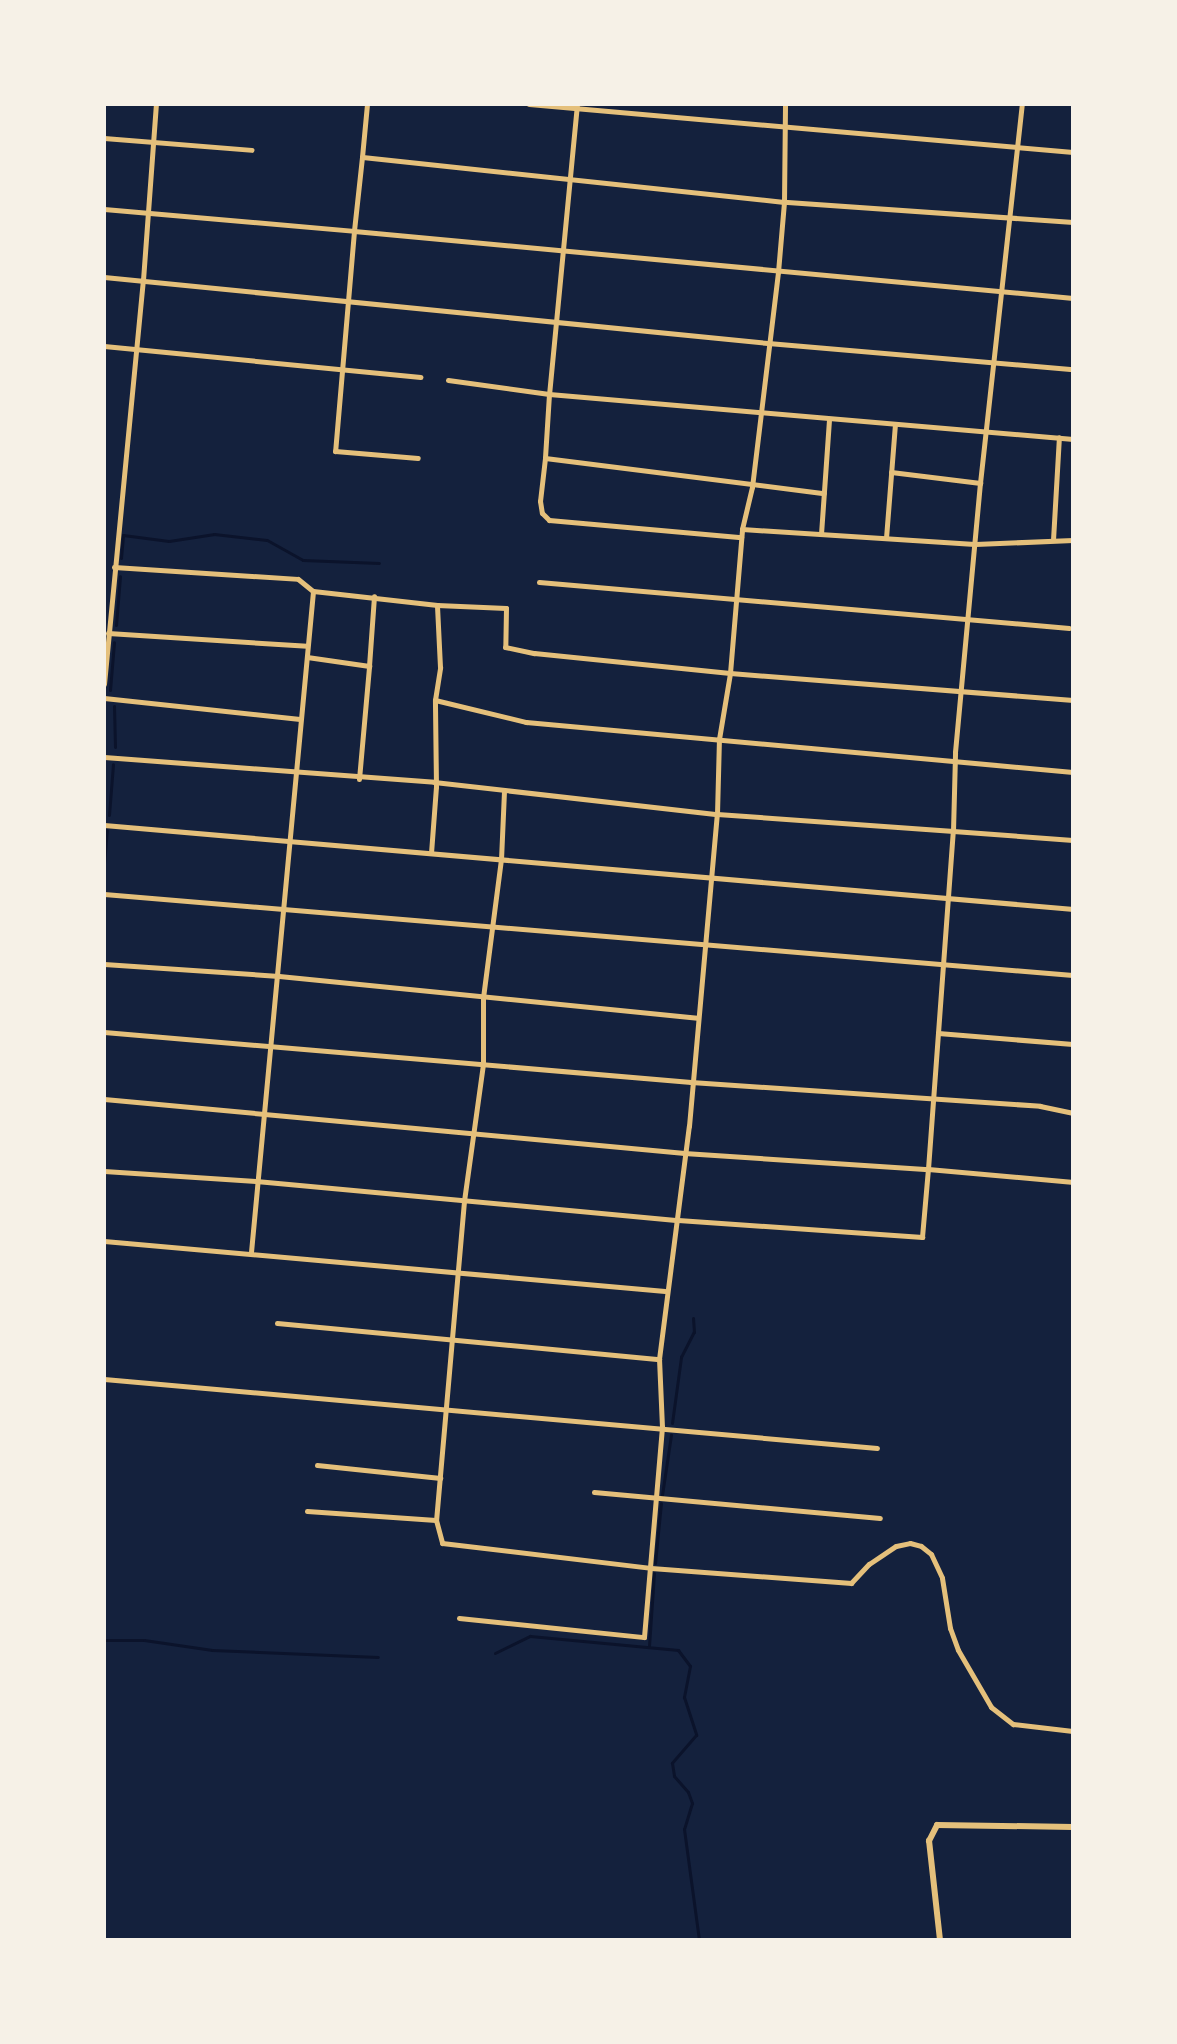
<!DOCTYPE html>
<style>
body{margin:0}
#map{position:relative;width:1177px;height:2044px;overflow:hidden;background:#14213d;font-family:Roboto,sans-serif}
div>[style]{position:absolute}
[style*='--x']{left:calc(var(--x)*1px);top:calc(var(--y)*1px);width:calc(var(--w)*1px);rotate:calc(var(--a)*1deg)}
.stream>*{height:3px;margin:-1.5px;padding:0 1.5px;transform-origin:1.5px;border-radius:1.5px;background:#0b132b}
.minor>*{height:5px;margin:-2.5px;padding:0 2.5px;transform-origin:2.5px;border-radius:2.5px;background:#e5c07b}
.tertiary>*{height:6px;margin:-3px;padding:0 3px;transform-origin:3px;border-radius:3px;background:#e5c07b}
span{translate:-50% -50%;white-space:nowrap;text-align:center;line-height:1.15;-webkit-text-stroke:8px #f6f1e7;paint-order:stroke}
.frame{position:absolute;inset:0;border:106px solid #f6f1e7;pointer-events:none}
</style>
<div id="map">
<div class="stream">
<i style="--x:121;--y:558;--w:23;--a:-85"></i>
<i style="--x:123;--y:535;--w:46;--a:7.4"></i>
<i style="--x:169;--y:541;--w:46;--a:-8.8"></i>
<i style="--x:214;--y:534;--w:53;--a:6.5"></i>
<i style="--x:267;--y:540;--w:41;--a:29.1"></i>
<i style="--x:303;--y:560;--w:76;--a:2.3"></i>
<i style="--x:116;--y:625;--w:49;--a:-85.3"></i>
<i style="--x:110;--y:690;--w:48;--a:-85.2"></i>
<i style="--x:114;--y:706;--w:41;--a:88.6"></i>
<i style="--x:109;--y:815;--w:51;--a:-85.5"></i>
<i style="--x:104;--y:863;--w:33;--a:-85"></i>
<i style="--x:672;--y:1423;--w:67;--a:-82.2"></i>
<i style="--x:681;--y:1357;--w:28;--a:-63"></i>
<i style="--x:694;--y:1332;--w:14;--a:-94"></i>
<i style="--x:662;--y:1495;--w:61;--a:-81.5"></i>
<i style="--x:655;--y:1563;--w:60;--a:-84.3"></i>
<i style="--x:104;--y:1640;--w:40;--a:0"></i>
<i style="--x:144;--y:1640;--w:69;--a:8.4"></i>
<i style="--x:212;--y:1650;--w:166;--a:2.4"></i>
<i style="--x:649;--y:1646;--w:73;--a:-86.1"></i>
<i style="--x:495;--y:1653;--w:39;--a:-26"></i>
<i style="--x:530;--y:1636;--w:149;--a:5.4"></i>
<i style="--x:678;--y:1650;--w:20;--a:53"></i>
<i style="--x:690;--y:1666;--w:32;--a:101"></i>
<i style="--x:684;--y:1697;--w:40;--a:72"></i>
<i style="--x:696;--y:1735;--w:37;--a:131"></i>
<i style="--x:672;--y:1763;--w:13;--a:81"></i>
<i style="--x:674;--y:1776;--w:21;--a:49"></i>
<i style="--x:688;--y:1792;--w:12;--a:70"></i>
<i style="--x:692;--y:1803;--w:27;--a:107"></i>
<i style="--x:684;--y:1829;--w:112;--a:82.3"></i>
</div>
<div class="minor">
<i style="--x:529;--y:104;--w:546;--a:5.04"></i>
<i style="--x:577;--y:104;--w:291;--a:95.5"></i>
<i style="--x:549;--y:394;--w:526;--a:4.91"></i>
<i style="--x:104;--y:138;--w:148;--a:4.6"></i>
<i style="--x:362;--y:157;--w:53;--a:-84.6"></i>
<i style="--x:104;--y:209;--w:251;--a:5"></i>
<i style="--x:354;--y:231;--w:221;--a:94.9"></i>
<i style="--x:335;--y:451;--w:83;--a:4.8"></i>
<i style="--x:1073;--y:222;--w:290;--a:-176"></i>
<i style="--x:784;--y:202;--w:424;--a:-173.9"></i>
<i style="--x:362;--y:157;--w:74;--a:96.2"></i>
<i style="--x:354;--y:231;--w:722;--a:5.32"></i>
<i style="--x:104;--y:277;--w:667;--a:5.68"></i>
<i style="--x:768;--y:343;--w:306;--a:4.9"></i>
<i style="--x:104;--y:346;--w:318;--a:5.6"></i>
<i style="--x:448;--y:380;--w:102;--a:7.9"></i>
<i style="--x:549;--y:394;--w:64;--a:93.6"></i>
<i style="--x:545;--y:458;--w:281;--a:7.2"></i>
<i style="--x:545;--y:458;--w:43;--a:96.6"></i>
<i style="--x:540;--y:501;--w:12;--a:81"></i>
<i style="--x:542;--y:513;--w:10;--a:45"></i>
<i style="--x:549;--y:520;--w:193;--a:5.1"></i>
<i style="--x:891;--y:472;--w:90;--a:7"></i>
<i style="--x:742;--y:529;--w:233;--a:3.7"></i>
<i style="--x:975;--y:544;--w:98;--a:-2.3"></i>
<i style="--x:821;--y:534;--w:115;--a:-86"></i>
<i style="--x:886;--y:538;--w:114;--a:-85.5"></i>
<i style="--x:1053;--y:540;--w:103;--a:-86.7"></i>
<i style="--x:114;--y:567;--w:184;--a:3.7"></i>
<i style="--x:298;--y:579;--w:19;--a:39"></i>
<i style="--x:313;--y:591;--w:125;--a:6.4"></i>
<i style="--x:437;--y:605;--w:69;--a:2.5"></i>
<i style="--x:506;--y:608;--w:39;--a:91"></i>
<i style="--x:505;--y:647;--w:30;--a:12"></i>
<i style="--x:534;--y:653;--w:197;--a:5.8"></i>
<i style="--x:730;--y:673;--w:344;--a:4.5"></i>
<i style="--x:539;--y:582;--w:532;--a:4.96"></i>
<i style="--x:108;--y:633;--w:199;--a:3.7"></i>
<i style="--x:307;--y:657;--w:63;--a:8.3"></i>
<i style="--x:369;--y:666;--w:70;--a:-85.9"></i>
<i style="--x:104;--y:684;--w:406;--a:-84.5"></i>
<i style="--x:143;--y:280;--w:176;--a:-85.8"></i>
<i style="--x:104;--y:698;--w:197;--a:6.1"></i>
<i style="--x:435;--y:700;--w:94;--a:13.6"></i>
<i style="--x:526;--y:722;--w:549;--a:5.22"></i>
<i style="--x:104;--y:757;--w:331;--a:4.3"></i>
<i style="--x:434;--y:782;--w:285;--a:6.5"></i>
<i style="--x:717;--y:814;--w:237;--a:4.1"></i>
<i style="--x:953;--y:831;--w:79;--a:-88.5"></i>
<i style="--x:955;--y:752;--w:270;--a:-84.7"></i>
<i style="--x:980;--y:483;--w:381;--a:-83.7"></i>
<i style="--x:359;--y:779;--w:113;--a:-84.9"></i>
<i style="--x:504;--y:791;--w:68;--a:92.5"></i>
<i style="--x:501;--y:859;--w:139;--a:97.4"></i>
<i style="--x:483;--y:997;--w:67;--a:90"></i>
<i style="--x:483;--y:1064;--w:138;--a:97.9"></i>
<i style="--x:464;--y:1201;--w:320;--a:95"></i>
<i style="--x:436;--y:1520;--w:24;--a:75"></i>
<i style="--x:442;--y:1543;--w:210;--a:6.8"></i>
<i style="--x:651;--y:1568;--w:201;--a:4.3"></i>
<i style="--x:851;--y:1583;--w:26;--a:-47"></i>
<i style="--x:869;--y:1564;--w:32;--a:-34"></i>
<i style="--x:896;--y:1546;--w:14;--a:-12"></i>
<i style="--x:910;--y:1543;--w:11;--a:15"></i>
<i style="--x:921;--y:1546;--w:13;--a:39"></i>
<i style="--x:931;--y:1554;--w:26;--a:65"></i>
<i style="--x:942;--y:1578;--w:51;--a:80.9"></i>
<i style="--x:950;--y:1628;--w:23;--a:70"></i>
<i style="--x:958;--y:1650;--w:66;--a:59.9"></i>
<i style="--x:991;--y:1707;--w:28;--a:38"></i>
<i style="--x:1013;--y:1724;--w:60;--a:6.7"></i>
<i style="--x:104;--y:825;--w:973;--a:4.95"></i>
<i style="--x:431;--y:853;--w:66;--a:-85.7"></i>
<i style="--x:436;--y:787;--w:87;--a:-90.7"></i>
<i style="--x:435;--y:700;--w:33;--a:-81"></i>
<i style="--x:440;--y:667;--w:62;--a:-92.8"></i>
<i style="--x:104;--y:894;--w:972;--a:4.78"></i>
<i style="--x:104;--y:964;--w:175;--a:3.9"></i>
<i style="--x:279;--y:976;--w:420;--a:5.7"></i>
<i style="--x:104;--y:1032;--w:589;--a:4.87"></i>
<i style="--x:691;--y:1082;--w:350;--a:3.9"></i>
<i style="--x:1040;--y:1106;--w:34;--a:12"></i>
<i style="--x:938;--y:1033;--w:135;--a:4.7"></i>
<i style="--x:104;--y:1099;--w:583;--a:5.32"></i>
<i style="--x:684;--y:1153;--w:245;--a:3.8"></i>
<i style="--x:928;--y:1169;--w:339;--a:-85.8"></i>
<i style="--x:953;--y:831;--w:120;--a:4.3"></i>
<i style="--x:104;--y:1171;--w:152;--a:3.8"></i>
<i style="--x:256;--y:1181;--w:424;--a:5.3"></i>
<i style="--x:678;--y:1220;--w:245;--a:4"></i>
<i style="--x:922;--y:1237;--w:68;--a:-85"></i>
<i style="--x:928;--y:1169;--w:146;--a:5.1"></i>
<i style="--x:104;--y:1241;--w:563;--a:5.09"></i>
<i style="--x:251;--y:1252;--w:664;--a:-84.64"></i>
<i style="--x:277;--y:1323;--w:384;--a:5.4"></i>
<i style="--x:104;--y:1379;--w:776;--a:5.1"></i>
<i style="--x:317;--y:1465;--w:124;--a:6"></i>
<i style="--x:594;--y:1492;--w:287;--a:5.2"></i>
<i style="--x:307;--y:1511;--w:129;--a:4"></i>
<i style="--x:459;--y:1618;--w:186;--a:5.9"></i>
<i style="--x:644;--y:1637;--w:211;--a:-85.1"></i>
<i style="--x:662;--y:1427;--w:68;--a:-92.5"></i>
<i style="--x:659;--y:1359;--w:235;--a:-82.7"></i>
<i style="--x:689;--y:1126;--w:313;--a:-84.9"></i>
<i style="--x:717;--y:814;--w:75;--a:-88.5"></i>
<i style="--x:719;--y:739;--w:67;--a:-80.5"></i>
<i style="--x:730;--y:673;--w:144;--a:-85.2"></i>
<i style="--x:742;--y:529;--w:43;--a:-76.6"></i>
<i style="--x:752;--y:487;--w:217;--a:-83.1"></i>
<i style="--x:778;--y:272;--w:70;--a:-85.1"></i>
<i style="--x:784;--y:202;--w:98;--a:-89.4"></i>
</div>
<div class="tertiary">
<i style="--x:940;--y:1940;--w:100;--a:-96.3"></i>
<i style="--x:929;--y:1841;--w:18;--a:-63"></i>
<i style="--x:937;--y:1825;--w:136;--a:0.8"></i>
</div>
<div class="frame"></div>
</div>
